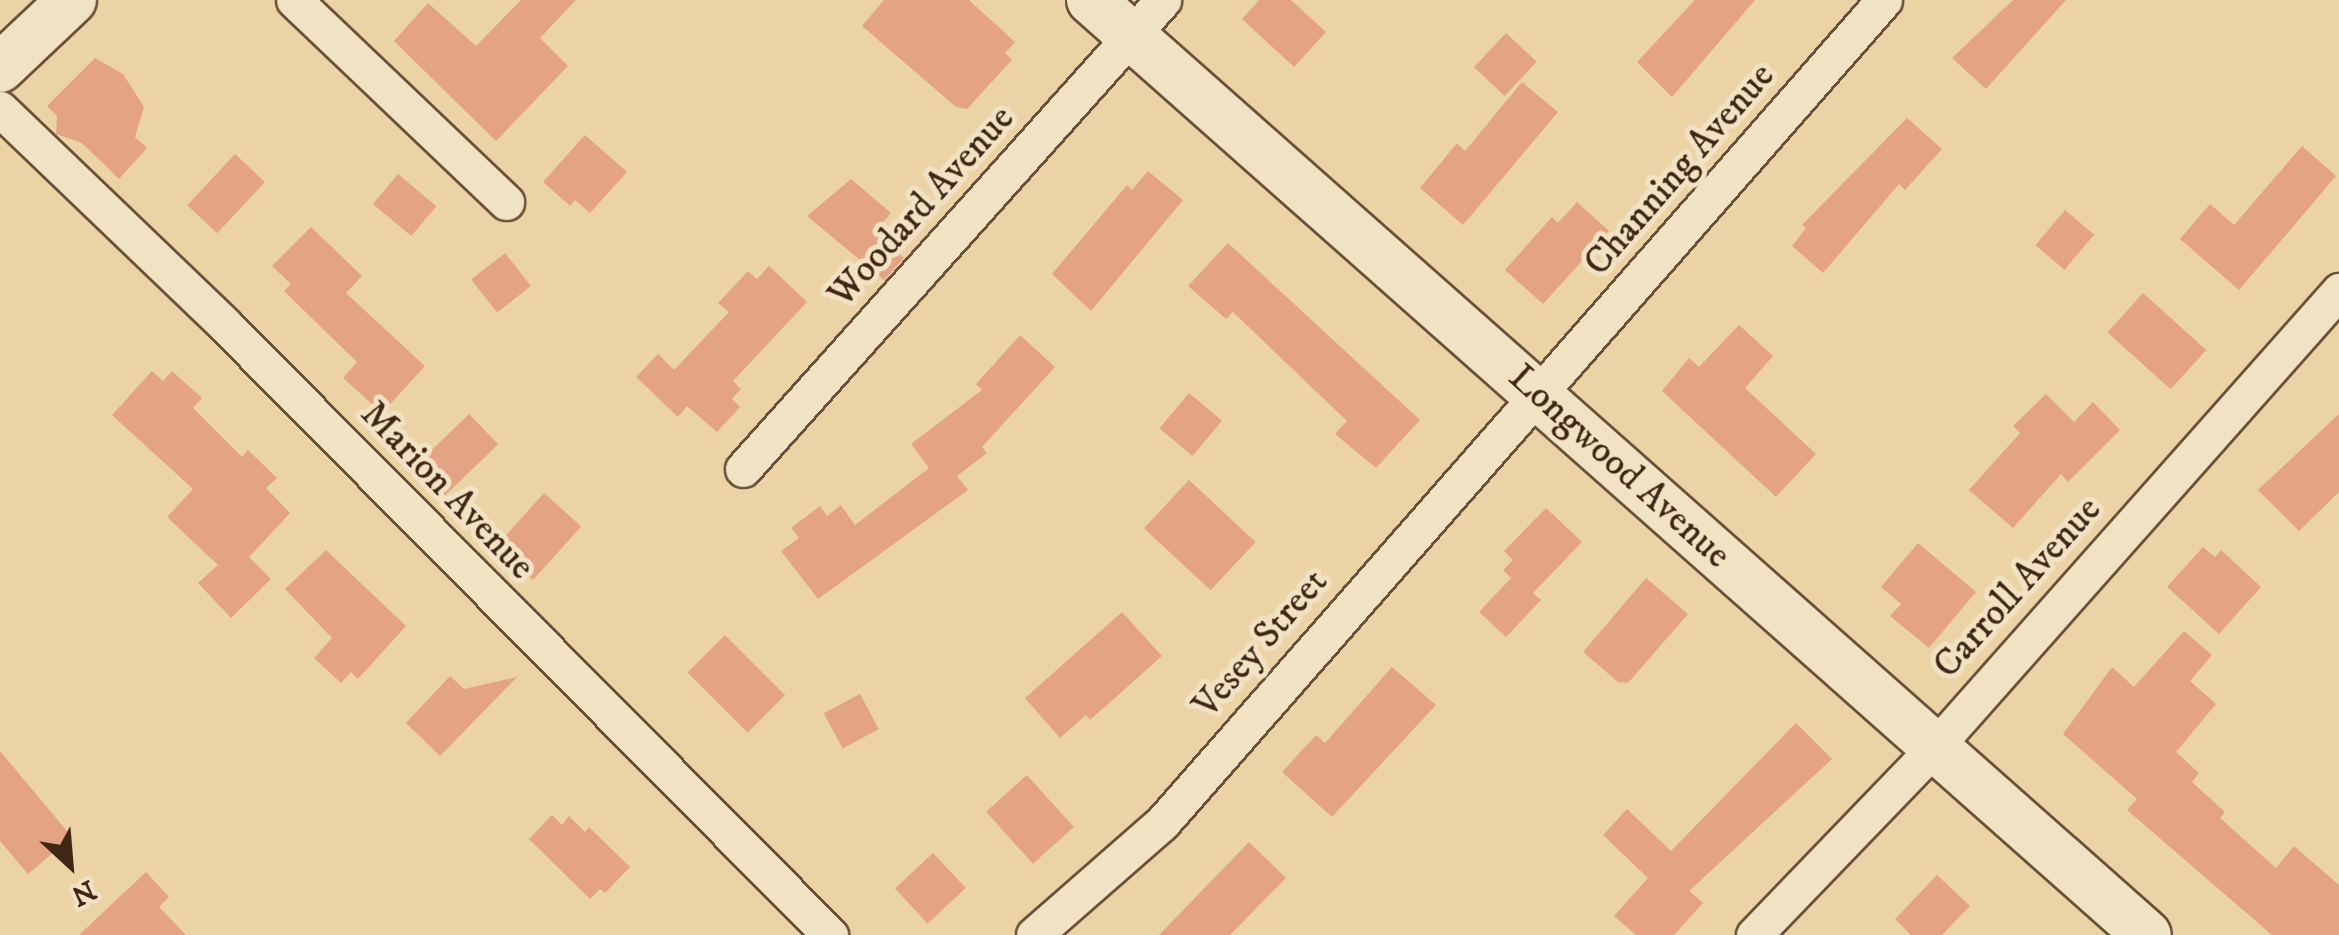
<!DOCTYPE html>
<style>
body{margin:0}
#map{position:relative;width:2339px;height:935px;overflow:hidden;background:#ebd3a5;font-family:"IM FELL DW Pica",serif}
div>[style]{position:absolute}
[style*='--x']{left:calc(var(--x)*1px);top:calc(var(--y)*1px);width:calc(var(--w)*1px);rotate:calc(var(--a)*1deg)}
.building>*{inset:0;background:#e4a484;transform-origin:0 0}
.roads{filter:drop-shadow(2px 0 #6a5139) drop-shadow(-2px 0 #6a5139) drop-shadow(0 2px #6a5139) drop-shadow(0 -2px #6a5139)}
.street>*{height:35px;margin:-17.5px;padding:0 17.5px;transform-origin:17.5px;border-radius:17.5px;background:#f2e2c4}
.secondary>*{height:48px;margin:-24px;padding:0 24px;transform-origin:24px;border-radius:24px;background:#f2e2c4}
span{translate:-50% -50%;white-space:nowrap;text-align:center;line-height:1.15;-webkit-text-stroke:10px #f2e2c4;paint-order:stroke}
.street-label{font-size:38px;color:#3f2615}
.north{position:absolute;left:20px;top:815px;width:100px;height:100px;-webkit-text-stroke:8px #f2e2c4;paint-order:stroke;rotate:154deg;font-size:28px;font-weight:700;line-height:40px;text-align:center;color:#3f2615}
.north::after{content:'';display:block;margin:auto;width:35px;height:45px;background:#3f2615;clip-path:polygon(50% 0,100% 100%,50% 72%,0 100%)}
</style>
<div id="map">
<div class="building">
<i style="clip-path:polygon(521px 0,576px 0,540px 38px,568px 66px,496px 141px,394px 41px,428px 3px,476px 46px)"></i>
<i style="clip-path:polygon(884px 0,969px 0,1015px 42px,1005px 53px,1012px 60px,967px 109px,956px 107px,862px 26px)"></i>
<i style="clip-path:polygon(1259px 0,1291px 0,1326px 32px,1294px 67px,1242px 19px)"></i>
<i style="clip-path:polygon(1695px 0,1755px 0,1672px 97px,1637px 62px)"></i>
<i style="clip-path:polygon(2013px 0,2066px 0,1986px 89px,1952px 58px)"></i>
<i style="left:1506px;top:33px;width:42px;height:47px;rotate:43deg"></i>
<i style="clip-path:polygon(95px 58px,123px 74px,144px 107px,135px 137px,147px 148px,119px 179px,82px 143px,56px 134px,57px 116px,47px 106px)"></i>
<i style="clip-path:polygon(1522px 82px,1558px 112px,1463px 225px,1420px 188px,1457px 143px,1465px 151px)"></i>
<i style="clip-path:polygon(1907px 118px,1942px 149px,1905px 190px,1899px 184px,1823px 273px,1792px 246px,1806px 228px,1802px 225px)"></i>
<i style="clip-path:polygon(585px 135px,627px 172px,590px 213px,575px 200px,570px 206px,543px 182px)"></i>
<i style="clip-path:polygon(2302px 146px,2336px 176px,2239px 290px,2180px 239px,2210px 204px,2234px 225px)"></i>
<i style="left:235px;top:154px;width:41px;height:70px;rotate:43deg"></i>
<i style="clip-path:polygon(1148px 171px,1183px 200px,1091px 311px,1052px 274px,1127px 185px,1132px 190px)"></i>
<i style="left:398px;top:174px;width:50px;height:39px;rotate:40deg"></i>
<i style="clip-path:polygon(851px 179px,891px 213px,874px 232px,904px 258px,884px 280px,807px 216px)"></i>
<i style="clip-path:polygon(1577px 202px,1609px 231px,1543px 304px,1505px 270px,1552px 217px,1558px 223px)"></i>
<i style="left:2065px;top:210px;width:38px;height:46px;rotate:40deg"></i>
<i style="clip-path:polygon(311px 227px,362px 276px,346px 293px,425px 366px,382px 413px,343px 378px,357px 362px,284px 291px,291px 284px,272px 266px)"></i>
<i style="clip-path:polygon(1228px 243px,1420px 420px,1376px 468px,1335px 434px,1347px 421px,1233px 312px,1226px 319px,1188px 286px)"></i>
<i style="left:505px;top:253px;width:42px;height:43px;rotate:52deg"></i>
<i style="clip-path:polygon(769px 266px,807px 302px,733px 381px,741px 389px,732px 399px,740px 407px,717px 432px,687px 406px,678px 417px,636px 377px,658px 354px,674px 370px,729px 312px,718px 303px,748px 271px,757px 279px)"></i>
<i style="left:2143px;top:293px;width:85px;height:53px;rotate:42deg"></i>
<i style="clip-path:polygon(1739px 325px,1773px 356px,1745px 388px,1816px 454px,1776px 497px,1662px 391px,1689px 358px,1699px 367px)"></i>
<i style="clip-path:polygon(1020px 335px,1055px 367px,982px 447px,987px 453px,957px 476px,968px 490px,818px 599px,781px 551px,799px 538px,791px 528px,820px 506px,827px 516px,841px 505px,855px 525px,929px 468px,911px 444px,982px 390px,976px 384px)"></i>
<i style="clip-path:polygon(152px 371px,163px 381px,172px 371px,202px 398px,193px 408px,242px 457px,248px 450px,277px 478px,266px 488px,290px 513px,249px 557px,271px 579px,231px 618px,198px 583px,218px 565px,167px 517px,193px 489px,112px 415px)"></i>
<i style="left:1189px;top:393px;width:43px;height:46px;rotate:40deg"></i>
<i style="clip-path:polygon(2046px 394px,2074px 422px,2093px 402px,2120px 430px,2068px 482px,2061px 474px,2013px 528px,1969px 490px,2020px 433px,2013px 426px)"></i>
<i style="left:469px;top:414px;width:42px;height:74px;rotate:46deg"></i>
<i style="clip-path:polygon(2339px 414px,2339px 492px,2299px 531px,2258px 490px)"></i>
<i style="left:1189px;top:480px;width:91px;height:66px;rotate:43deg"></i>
<i style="left:544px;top:493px;width:50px;height:72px;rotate:42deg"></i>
<i style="clip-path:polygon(1546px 508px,1582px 542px,1533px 593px,1541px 600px,1506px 637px,1479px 612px,1511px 578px,1503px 570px,1513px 560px,1504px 551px)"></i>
<i style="clip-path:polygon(1918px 543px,1976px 592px,1929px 648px,1890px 616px,1901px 604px,1881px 587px)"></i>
<i style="clip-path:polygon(2203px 547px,2215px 557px,2221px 550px,2261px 587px,2219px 634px,2167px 587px)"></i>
<i style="clip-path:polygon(326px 550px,406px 626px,358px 679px,351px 672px,341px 683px,314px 658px,332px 638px,285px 589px)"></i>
<i style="clip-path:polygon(1646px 578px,1688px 614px,1628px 683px,1618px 682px,1583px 652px)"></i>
<i style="clip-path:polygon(1122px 612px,1162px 656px,1090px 720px,1086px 715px,1060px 738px,1025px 698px)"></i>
<i style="clip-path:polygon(2184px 631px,2212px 655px,2190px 681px,2216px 704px,2176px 752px,2199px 773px,2192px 782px,2225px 812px,2220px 818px,2276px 868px,2294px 846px,2339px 885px,2339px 935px,2272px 935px,2127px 810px,2137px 799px,2063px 734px,2112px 667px,2134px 687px)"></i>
<i style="left:725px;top:635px;width:85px;height:53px;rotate:45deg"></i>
<i style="clip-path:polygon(1392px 667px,1436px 705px,1332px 817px,1282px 772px,1316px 735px,1325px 743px)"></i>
<i style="clip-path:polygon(450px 676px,464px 689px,517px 677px,440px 756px,406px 723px)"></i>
<i style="left:860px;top:694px;width:40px;height:41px;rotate:62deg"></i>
<i style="clip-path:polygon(1796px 723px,1832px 759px,1689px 891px,1703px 903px,1674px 935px,1636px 935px,1614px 916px,1648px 878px,1603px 835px,1627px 809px,1671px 851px)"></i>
<i style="clip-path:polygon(0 751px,72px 837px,28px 874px,0 841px)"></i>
<i style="left:1027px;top:775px;width:70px;height:55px;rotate:48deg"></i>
<i style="clip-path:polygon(552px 815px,562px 825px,569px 816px,585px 832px,589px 827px,630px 867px,605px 893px,600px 889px,590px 899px,529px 839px)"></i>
<i style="clip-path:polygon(1249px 842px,1286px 878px,1230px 935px,1159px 935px)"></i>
<i style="left:933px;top:853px;width:48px;height:52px;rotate:47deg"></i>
<i style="clip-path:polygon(146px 872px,169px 897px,159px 907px,186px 935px,79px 935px)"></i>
<i style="clip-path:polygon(1937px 875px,1970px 906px,1942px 935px,1911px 935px,1895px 919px)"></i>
</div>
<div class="roads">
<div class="street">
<i style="--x:294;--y:0;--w:293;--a:43.6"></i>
<i style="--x:0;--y:109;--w:310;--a:43.8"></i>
<i style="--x:224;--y:324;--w:861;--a:45.24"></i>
<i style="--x:743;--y:469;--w:630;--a:-48.15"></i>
<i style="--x:1034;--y:935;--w:170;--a:-41.2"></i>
<i style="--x:1162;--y:823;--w:1095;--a:-48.74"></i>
<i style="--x:1754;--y:935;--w:260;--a:-46.1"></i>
<i style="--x:1934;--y:748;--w:611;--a:-48.45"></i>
</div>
<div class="secondary">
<i style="--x:1091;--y:0;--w:1410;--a:41.52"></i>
<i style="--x:0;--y:68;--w:99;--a:-43.4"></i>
</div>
</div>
<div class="street-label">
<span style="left:1680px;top:170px;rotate:-49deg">Channing Avenue</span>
<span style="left:922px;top:207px;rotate:-48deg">Woodard Avenue</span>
<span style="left:1619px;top:467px;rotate:42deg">Longwood Avenue</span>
<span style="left:447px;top:491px;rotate:46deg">Marion Avenue</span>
<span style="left:2018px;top:588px;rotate:-48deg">Carroll Avenue</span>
<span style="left:1261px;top:644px;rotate:-49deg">Vesey Street</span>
</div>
<div class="north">N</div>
</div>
